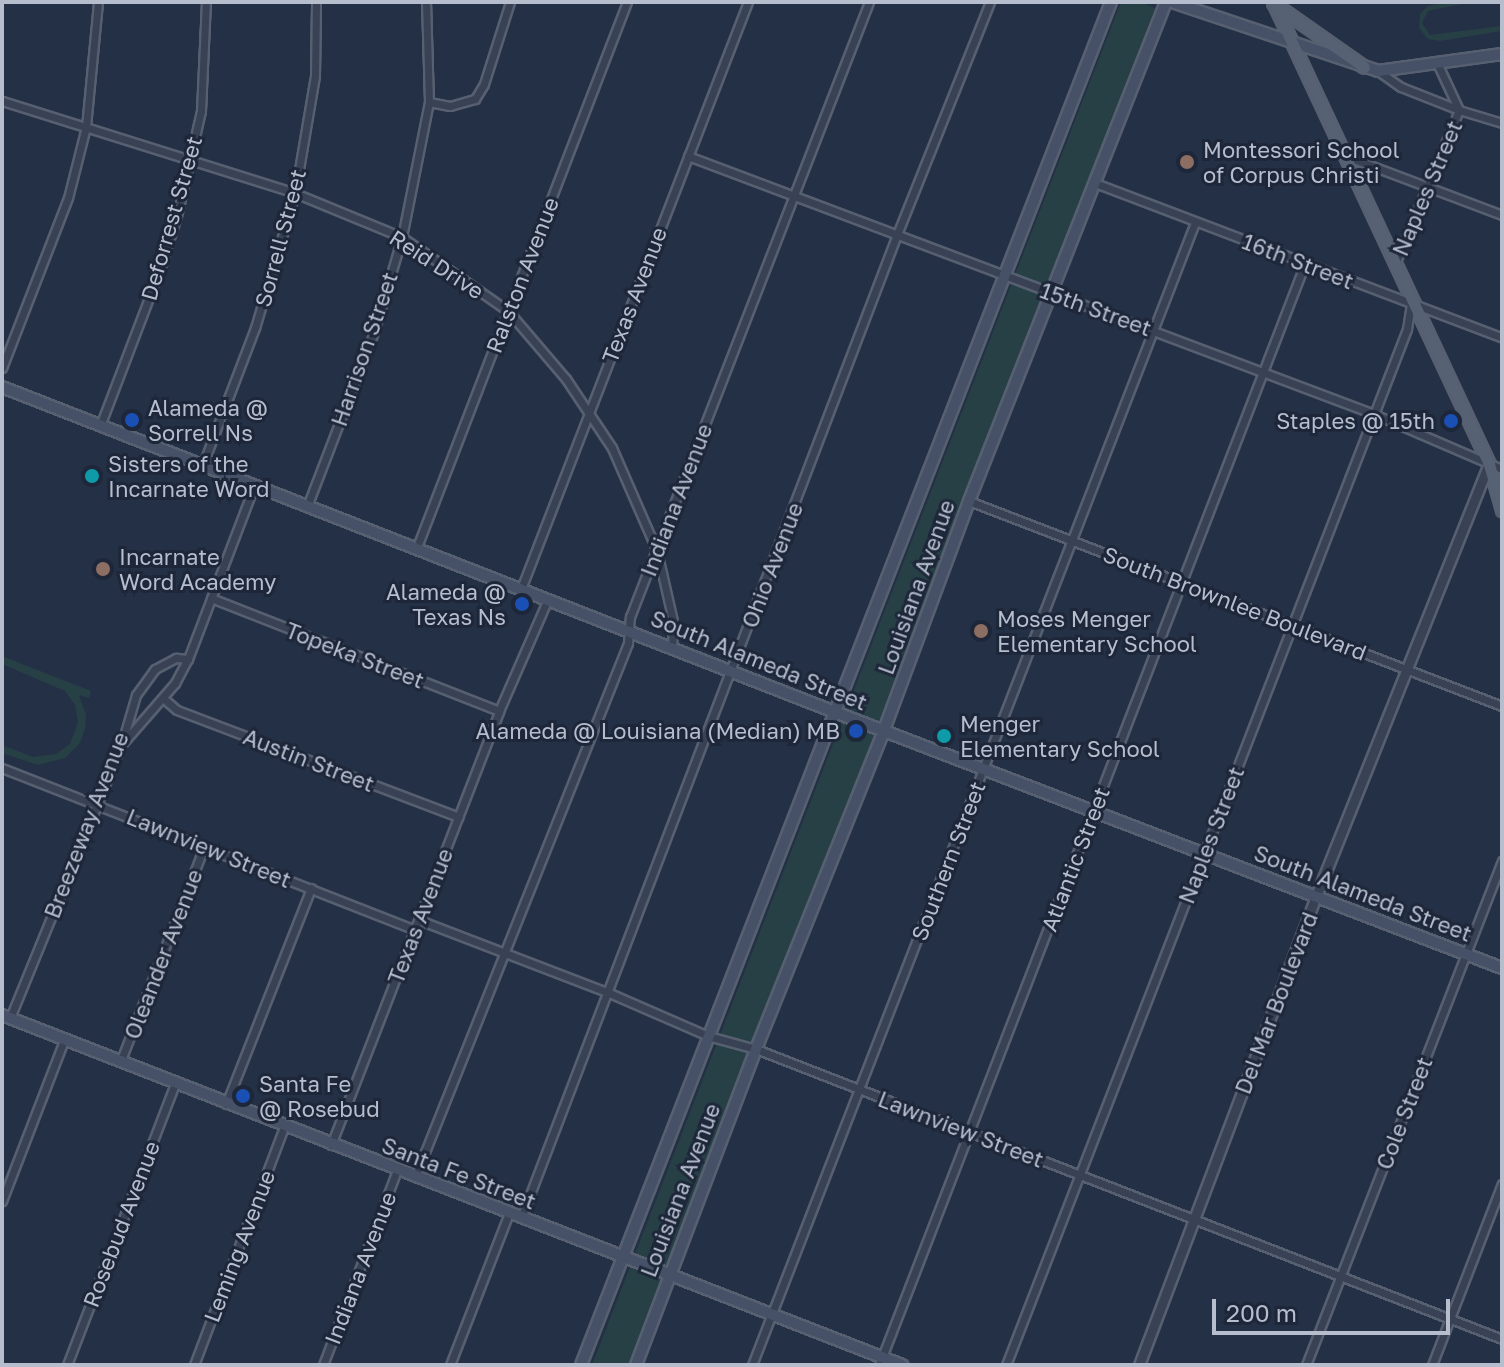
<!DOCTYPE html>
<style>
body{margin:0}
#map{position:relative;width:1504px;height:1367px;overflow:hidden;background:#243045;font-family:"Golos Text",sans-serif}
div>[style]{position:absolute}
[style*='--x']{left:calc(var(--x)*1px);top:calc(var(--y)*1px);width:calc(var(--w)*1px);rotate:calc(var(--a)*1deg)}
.green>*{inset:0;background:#264045}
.roads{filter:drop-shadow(2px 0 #576071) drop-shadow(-2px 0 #576071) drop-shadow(0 2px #576071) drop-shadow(0 -2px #576071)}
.minor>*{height:7px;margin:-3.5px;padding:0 3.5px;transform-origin:3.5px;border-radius:3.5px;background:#384254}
.tertiary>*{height:9px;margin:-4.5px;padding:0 4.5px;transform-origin:4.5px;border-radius:4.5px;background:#384254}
.secondary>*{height:10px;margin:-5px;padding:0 5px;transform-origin:5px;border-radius:5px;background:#465167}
.primary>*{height:11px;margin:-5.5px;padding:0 5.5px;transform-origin:5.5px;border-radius:5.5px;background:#566174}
.dots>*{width:22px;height:22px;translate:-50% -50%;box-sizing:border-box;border:4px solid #1d2739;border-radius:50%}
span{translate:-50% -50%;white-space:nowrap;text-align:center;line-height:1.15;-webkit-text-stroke:6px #1d2739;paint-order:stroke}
.poi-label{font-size:22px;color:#b6bece}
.left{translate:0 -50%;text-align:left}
.right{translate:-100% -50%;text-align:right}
.street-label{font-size:22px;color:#b6bece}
.frame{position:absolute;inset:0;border:4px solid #b6bece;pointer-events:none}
.scale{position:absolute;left:1212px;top:1299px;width:238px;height:36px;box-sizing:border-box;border:4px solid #b6bece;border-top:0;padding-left:10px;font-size:24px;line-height:28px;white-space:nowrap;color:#b6bece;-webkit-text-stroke:6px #1d2739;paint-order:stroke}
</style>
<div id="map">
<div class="green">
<i style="clip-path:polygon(1121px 2px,1140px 2px,1155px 8px,631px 1365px,592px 1365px)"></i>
<i style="clip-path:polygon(1445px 2px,1472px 2px,1428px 11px,1422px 23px,1430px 35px,1502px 26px,1502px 31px,1440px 41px,1428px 39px,1419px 28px,1420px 14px,1428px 6px)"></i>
<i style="clip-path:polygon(2px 656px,91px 691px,89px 698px,79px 695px,86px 715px,85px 729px,80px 743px,65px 758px,38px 765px,2px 753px,2px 745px,33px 757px,56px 754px,70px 744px,78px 722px,75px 705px,65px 691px,2px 664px)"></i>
</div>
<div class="roads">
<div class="minor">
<i style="--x:1438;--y:65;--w:50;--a:65"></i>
<i style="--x:1459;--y:110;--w:45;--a:16.8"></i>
<i style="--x:1378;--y:71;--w:28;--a:35"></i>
<i style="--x:1401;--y:87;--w:62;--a:21.6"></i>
<i style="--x:1459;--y:110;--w:167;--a:112.6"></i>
<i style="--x:2;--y:101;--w:307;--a:17.4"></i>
<i style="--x:295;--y:193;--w:116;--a:22.4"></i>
<i style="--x:402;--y:237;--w:129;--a:34.9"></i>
<i style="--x:508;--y:311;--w:89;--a:49.5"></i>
<i style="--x:566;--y:379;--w:83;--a:56.3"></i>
<i style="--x:612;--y:448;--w:112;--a:66.4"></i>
<i style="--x:657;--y:551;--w:72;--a:77.1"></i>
<i style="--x:673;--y:621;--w:25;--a:92"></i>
<i style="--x:429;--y:102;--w:21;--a:11"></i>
<i style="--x:450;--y:106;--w:26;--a:-16"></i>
<i style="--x:475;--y:99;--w:17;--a:-59"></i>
<i style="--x:484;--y:84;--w:86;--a:-72.4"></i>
<i style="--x:1343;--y:155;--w:170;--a:20.7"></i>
<i style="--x:688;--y:156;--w:733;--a:20.61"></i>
<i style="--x:1374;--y:414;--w:139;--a:23.3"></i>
<i style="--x:1095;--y:183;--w:436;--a:20.8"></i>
<i style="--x:2;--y:368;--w:182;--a:-68.8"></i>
<i style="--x:68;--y:198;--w:73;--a:-75.8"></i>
<i style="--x:86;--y:127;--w:126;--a:-84.5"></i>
<i style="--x:100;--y:426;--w:177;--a:-69.1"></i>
<i style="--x:163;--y:261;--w:51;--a:-73"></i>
<i style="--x:178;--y:212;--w:104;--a:-77.2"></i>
<i style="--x:201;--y:111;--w:109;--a:-87.4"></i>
<i style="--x:203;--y:464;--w:146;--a:-69.1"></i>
<i style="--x:255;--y:328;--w:141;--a:-73.5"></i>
<i style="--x:295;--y:193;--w:119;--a:-80.3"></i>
<i style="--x:315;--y:76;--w:74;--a:-89.2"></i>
<i style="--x:969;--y:501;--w:571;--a:21.04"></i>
<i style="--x:308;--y:504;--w:184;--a:-69"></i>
<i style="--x:374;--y:332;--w:99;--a:-73.6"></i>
<i style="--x:402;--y:237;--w:138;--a:-78.7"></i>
<i style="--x:429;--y:102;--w:100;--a:-91.7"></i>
<i style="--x:417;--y:547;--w:584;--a:-68.93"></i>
<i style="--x:521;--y:589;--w:629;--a:-68.86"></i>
<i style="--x:211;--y:598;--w:309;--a:21.4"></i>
<i style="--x:163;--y:698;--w:18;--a:41"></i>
<i style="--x:177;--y:710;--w:301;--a:20.8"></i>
<i style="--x:122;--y:744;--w:81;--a:-49"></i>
<i style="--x:175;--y:683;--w:27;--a:-62"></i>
<i style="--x:188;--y:659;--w:187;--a:-69.1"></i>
<i style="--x:2;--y:768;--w:444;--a:21.4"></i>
<i style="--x:419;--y:920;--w:201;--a:21"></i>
<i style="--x:607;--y:992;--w:110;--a:23.5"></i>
<i style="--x:708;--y:1036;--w:50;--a:15.2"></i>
<i style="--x:756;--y:1049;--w:800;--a:21.24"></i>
<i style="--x:10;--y:1018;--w:294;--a:-67.8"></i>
<i style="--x:121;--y:746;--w:53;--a:-73.6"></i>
<i style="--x:136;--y:695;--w:32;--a:-54"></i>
<i style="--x:155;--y:669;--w:24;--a:-28"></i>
<i style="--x:176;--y:658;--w:12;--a:5"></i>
<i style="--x:121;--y:1060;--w:229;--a:-68.7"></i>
<i style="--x:226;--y:1104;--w:232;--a:-68.5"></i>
<i style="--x:331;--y:1145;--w:465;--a:-68.8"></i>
<i style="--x:499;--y:711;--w:122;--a:-66.4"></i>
<i style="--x:415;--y:1177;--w:575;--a:-68.25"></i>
<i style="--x:628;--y:643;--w:26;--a:-86"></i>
<i style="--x:630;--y:617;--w:660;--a:-68.76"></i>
<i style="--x:2;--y:1201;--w:175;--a:-68.9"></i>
<i style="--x:521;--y:1218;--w:1050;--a:-69.08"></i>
<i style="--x:896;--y:237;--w:253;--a:-68.2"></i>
<i style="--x:67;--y:1365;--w:302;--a:-69"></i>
<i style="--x:194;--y:1365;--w:254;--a:-69.3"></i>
<i style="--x:323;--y:1365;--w:209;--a:-69.2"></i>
<i style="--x:450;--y:1365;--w:163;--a:-68.8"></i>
<i style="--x:752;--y:1365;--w:1226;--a:-68.81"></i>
<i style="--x:879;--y:1365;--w:1181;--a:-68.86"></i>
<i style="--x:1006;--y:1365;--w:1111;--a:-68.84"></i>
<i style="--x:1407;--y:329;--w:26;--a:-81"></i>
<i style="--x:1306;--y:1365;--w:541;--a:-68.75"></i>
<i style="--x:1432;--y:1365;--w:194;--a:-68.9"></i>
</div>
<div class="tertiary">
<i style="--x:1139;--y:1365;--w:501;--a:-69.32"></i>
<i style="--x:1316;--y:896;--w:465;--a:-68.2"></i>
</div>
<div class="secondary">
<i style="--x:1172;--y:2;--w:217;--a:18.5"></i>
<i style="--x:1378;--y:71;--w:125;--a:-7.8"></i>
<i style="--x:2;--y:387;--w:891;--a:21.32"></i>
<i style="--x:832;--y:711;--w:718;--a:20.99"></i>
<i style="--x:2;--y:1015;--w:966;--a:21.25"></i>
<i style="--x:581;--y:1365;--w:1462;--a:-68.75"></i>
<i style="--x:636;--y:1365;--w:338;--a:-69.2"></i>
<i style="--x:756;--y:1049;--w:344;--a:-68.1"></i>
<i style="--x:884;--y:730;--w:244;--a:-69.6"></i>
<i style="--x:969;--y:501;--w:536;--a:-68.46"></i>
</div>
<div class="primary">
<i style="--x:1273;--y:2;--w:510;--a:64.94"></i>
<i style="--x:1489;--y:464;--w:48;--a:74.2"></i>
<i style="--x:1273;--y:3;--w:111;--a:35.1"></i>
</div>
</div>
<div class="dots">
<i style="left:1187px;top:162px;background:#8d6e63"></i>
<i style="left:132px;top:420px;background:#1a4fb4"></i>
<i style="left:1451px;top:421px;background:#1a4fb4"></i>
<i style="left:92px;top:476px;background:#0f9aa8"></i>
<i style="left:103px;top:569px;background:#8d6e63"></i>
<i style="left:522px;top:604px;background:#1a4fb4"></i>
<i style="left:981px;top:631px;background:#8d6e63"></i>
<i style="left:856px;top:731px;background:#1a4fb4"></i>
<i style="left:944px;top:736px;background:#0f9aa8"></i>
<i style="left:243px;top:1096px;background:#1a4fb4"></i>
</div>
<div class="poi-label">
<span class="left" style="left:1203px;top:162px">Montessori School<br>of Corpus Christi</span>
<span class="left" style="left:148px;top:420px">Alameda @<br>Sorrell Ns</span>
<span class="right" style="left:1435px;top:421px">Staples @ 15th</span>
<span class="left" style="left:108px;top:476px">Sisters of the<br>Incarnate Word</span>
<span class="left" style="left:119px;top:569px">Incarnate<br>Word Academy</span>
<span class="right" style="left:506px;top:604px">Alameda @<br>Texas Ns</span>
<span class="left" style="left:997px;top:631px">Moses Menger<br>Elementary School</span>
<span class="left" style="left:960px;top:736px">Menger<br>Elementary School</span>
<span class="right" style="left:840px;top:731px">Alameda @ Louisiana (Median) MB</span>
<span class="left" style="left:259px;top:1096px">Santa Fe<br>@ Rosebud</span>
</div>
<div class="street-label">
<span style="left:1427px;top:188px;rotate:-67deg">Naples Street</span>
<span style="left:171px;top:218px;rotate:-74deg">Deforrest Street</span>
<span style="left:280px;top:238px;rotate:-75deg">Sorrell Street</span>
<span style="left:1298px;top:261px;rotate:21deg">16th Street</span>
<span style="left:437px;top:264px;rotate:33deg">Reid Drive</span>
<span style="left:522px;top:275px;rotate:-69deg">Ralston Avenue</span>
<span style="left:634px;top:295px;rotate:-69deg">Texas Avenue</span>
<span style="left:1096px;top:309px;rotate:20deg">15th Street</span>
<span style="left:364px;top:349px;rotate:-71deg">Harrison Street</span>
<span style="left:676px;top:500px;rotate:-69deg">Indiana Avenue</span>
<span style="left:772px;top:565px;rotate:-69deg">Ohio Avenue</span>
<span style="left:916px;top:587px;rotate:-70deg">Louisiana Avenue</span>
<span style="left:1235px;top:603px;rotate:21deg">South Brownlee Boulevard</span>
<span style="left:355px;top:655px;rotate:21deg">Topeka Street</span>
<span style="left:759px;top:660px;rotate:22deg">South Alameda Street</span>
<span style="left:309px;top:760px;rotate:21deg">Austin Street</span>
<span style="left:86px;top:825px;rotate:-69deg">Breezeway Avenue</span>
<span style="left:1211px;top:835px;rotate:-69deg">Naples Street</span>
<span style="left:209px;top:848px;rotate:22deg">Lawnview Street</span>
<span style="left:1075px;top:859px;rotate:-69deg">Atlantic Street</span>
<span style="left:948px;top:861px;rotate:-69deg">Southern Street</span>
<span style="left:1363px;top:893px;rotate:21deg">South Alameda Street</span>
<span style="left:420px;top:916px;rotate:-69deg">Texas Avenue</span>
<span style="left:163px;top:954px;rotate:-69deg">Oleander Avenue</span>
<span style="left:1276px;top:1003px;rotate:-69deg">Del Mar Boulevard</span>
<span style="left:1404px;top:1113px;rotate:-69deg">Cole Street</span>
<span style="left:961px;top:1129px;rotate:21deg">Lawnview Street</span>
<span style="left:459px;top:1173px;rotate:21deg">Santa Fe Street</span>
<span style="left:680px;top:1190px;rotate:-69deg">Louisiana Avenue</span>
<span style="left:121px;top:1224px;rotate:-69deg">Rosebud Avenue</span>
<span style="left:239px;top:1246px;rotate:-69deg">Leming Avenue</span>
<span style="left:360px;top:1268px;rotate:-69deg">Indiana Avenue</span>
</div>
<div class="frame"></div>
<div class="scale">200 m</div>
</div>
